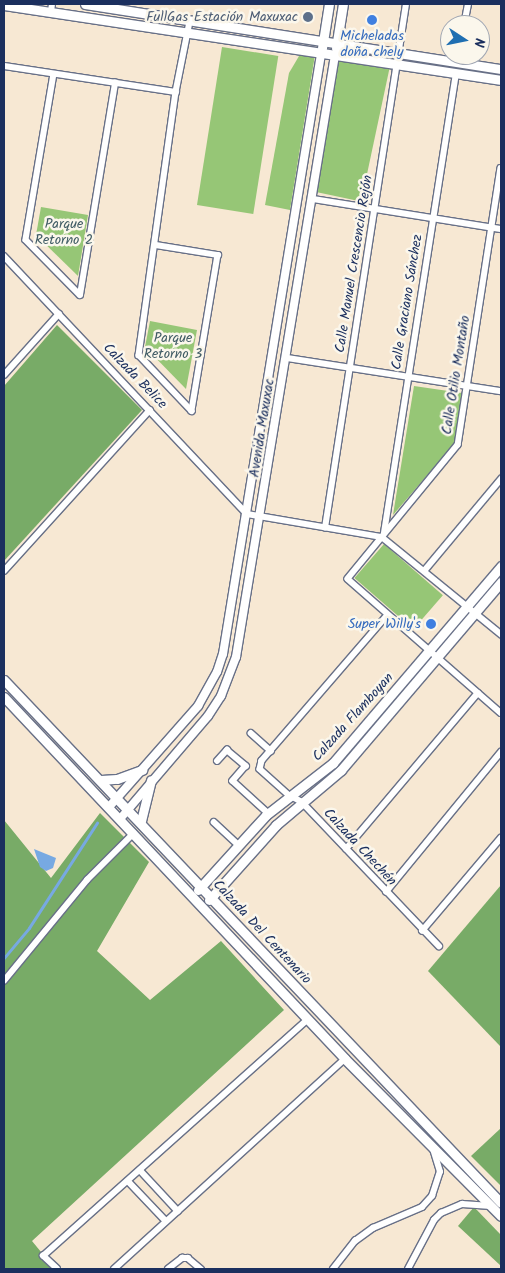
<!DOCTYPE html>
<meta charset="utf-8">
<style>
body{margin:0}
#map{position:relative;width:505px;height:1273px;overflow:hidden;background:#f7e8d3;font-family:Kalam,sans-serif}
div>[style]{position:absolute}
[style*='--x']{left:calc(var(--x)*1px);top:calc(var(--y)*1px);width:calc(var(--w)*1px);rotate:calc(var(--a)*1deg)}
.green>*{inset:0;background:#96c676;transform-origin:0 0}
.forest>*{inset:0;background:#78ab67}
.water>*{inset:0;background:#77a9e2}
.stream>*{height:2.5px;margin:-1.25px;padding:0 1.25px;transform-origin:1.25px;border-radius:1.25px;background:#77a9e2}
.roads{filter:drop-shadow(1px 0 #687087) drop-shadow(-1px 0 #687087) drop-shadow(0 1px #687087) drop-shadow(0 -1px #687087)}
.minor>*{height:5.5px;margin:-2.75px;padding:0 2.75px;transform-origin:2.75px;border-radius:2.75px;background:#fff}
.tertiary>*{height:8px;margin:-4px;padding:0 4px;transform-origin:4px;border-radius:4px;background:#fff}
.secondary>*{height:9px;margin:-4.5px;padding:0 4.5px;transform-origin:4.5px;border-radius:4.5px;background:#fff}
.dots>*{width:14px;height:14px;translate:-50% -50%;box-sizing:border-box;border:2px solid #fbf7ec;border-radius:50%}
span{translate:-50% -50%;white-space:nowrap;text-align:center;line-height:1.15;-webkit-text-stroke:5px #fbf7ec;paint-order:stroke}
.service-label{font-size:14px;color:#4e5e75}
.right{translate:-100% -50%;text-align:right}
.shop-label{font-size:14px;color:#366cbe}
.park-label{font-size:14px;color:#405c65}
.street-label{font-size:14px;color:#1b2f5e}
.frame{position:absolute;inset:0;border:5px solid #1b2f5e;pointer-events:none}
.north{position:absolute;left:440px;top:15px;width:50px;height:50px;box-sizing:border-box;background:#fbf7ec;border:1px solid #a1a7b3;border-radius:50%;rotate:101deg;font-size:14px;font-weight:700;line-height:20px;text-align:center;color:#1b2f5e}
.north::after{content:'';display:block;margin:auto;width:18px;height:22px;background:#1f6fb2;clip-path:polygon(50% 0,100% 100%,50% 72%,0 100%)}
</style>
<div id="map">
<div class="green">
<i style="left:222px;top:47px;width:57px;height:160px;rotate:9deg"></i>
<i style="clip-path:polygon(302px 51px,315px 55px,290px 210px,265px 205px,289px 73px)"></i>
<i style="left:340px;top:56px;width:51px;height:138px;rotate:12deg"></i>
<i style="clip-path:polygon(41px 207px,88px 215px,78px 276px,36px 235px)"></i>
<i style="clip-path:polygon(150px 321px,197px 330px,186px 389px,145px 347px)"></i>
<i style="clip-path:polygon(414px 386px,462px 393px,455px 443px,393px 515px)"></i>
<i style="left:384px;top:544px;width:78px;height:45px;rotate:41deg"></i>
</div>
<div class="forest">
<i style="clip-path:polygon(57px 325px,142px 410px,4px 561px,4px 386px)"></i>
<i style="clip-path:polygon(100px 813px,149px 862px,97px 951px,150px 1000px,221px 941px,284px 1010px,32px 1241px,55px 1269px,4px 1269px,4px 820px,51px 878px)"></i>
<i style="clip-path:polygon(501px 885px,501px 1047px,428px 971px)"></i>
<i style="clip-path:polygon(501px 1128px,501px 1186px,471px 1156px)"></i>
<i style="clip-path:polygon(474px 1207px,501px 1235px,501px 1266px,458px 1226px)"></i>
</div>
<div class="water">
<i style="clip-path:polygon(34px 849px,56px 858px,53px 868px,46px 871px,40px 867px)"></i>
</div>
<div class="stream">
<i style="--x:4;--y:958;--w:39;--a:-50"></i>
<i style="--x:29;--y:928;--w:125;--a:-57.1"></i>
</div>
<div class="roads">
<div class="minor">
<i style="--x:51;--y:12;--w:8;--a:-83"></i>
<i style="--x:190;--y:22;--w:71;--a:101.3"></i>
<i style="--x:176;--y:92;--w:266;--a:98"></i>
<i style="--x:139;--y:355;--w:77;--a:46.6"></i>
<i style="--x:464;--y:25;--w:21;--a:-79"></i>
<i style="--x:4;--y:66;--w:174;--a:8.6"></i>
<i style="--x:54;--y:74;--w:168;--a:99.6"></i>
<i style="--x:26;--y:240;--w:77;--a:45.5"></i>
<i style="--x:501;--y:168;--w:280;--a:98.8"></i>
<i style="--x:458;--y:445;--w:173;--a:129.4"></i>
<i style="--x:348;--y:579;--w:203;--a:41.2"></i>
<i style="--x:313;--y:199;--w:190;--a:9.1"></i>
<i style="--x:156;--y:245;--w:63;--a:9.2"></i>
<i style="--x:218;--y:255;--w:158;--a:99.5"></i>
<i style="--x:4;--y:256;--w:354;--a:46.7"></i>
<i style="--x:247;--y:514;--w:137;--a:9.7"></i>
<i style="--x:382;--y:537;--w:154;--a:39.2"></i>
<i style="--x:80;--y:295;--w:215;--a:-80.6"></i>
<i style="--x:287;--y:358;--w:217;--a:8.8"></i>
<i style="--x:4;--y:375;--w:82;--a:-48"></i>
<i style="--x:325;--y:528;--w:530;--a:-81.21"></i>
<i style="--x:384;--y:533;--w:465;--a:-81.1"></i>
<i style="--x:425;--y:570;--w:119;--a:-50.1"></i>
<i style="--x:4;--y:571;--w:217;--a:-47.8"></i>
<i style="--x:388;--y:615;--w:193;--a:130.8"></i>
<i style="--x:262;--y:761;--w:8;--a:104"></i>
<i style="--x:260;--y:769;--w:39;--a:42"></i>
<i style="--x:289;--y:795;--w:15;--a:28"></i>
<i style="--x:302;--y:802;--w:199;--a:46.4"></i>
<i style="--x:251;--y:733;--w:27;--a:42"></i>
<i style="--x:217;--y:761;--w:15;--a:-48"></i>
<i style="--x:227;--y:750;--w:25;--a:40"></i>
<i style="--x:246;--y:766;--w:20;--a:131"></i>
<i style="--x:233;--y:781;--w:47;--a:42.4"></i>
<i style="--x:214;--y:822;--w:34;--a:43"></i>
<i style="--x:346;--y:849;--w:204;--a:-49.8"></i>
<i style="--x:386;--y:892;--w:181;--a:-50.6"></i>
<i style="--x:422;--y:931;--w:122;--a:-49.7"></i>
<i style="--x:4;--y:981;--w:131;--a:-50.6"></i>
<i style="--x:87;--y:880;--w:66;--a:-45"></i>
<i style="--x:140;--y:1170;--w:56;--a:47.2"></i>
<i style="--x:128;--y:1181;--w:55;--a:46.5"></i>
<i style="--x:57;--y:1269;--w:19;--a:-137"></i>
<i style="--x:43;--y:1256;--w:354;--a:-41.8"></i>
<i style="--x:114;--y:1269;--w:312;--a:-42.3"></i>
<i style="--x:168;--y:1269;--w:18;--a:-38"></i>
<i style="--x:182;--y:1258;--w:6;--a:0"></i>
<i style="--x:188;--y:1258;--w:17;--a:40"></i>
<i style="--x:333;--y:1269;--w:36;--a:-52"></i>
<i style="--x:355;--y:1241;--w:22;--a:-36"></i>
<i style="--x:373;--y:1228;--w:53;--a:-23.2"></i>
<i style="--x:422;--y:1207;--w:15;--a:-48"></i>
<i style="--x:432;--y:1196;--w:25;--a:-72"></i>
<i style="--x:440;--y:1172;--w:21;--a:-107"></i>
<i style="--x:408;--y:1269;--w:55;--a:-62"></i>
<i style="--x:434;--y:1220;--w:10;--a:-45"></i>
<i style="--x:441;--y:1213;--w:23;--a:-23"></i>
<i style="--x:462;--y:1204;--w:29;--a:4"></i>
</div>
<div class="tertiary">
<i style="--x:109;--y:807;--w:135;--a:-48.6"></i>
<i style="--x:198;--y:706;--w:39;--a:-61"></i>
<i style="--x:217;--y:672;--w:19;--a:-72"></i>
<i style="--x:223;--y:654;--w:608;--a:-80.72"></i>
<i style="--x:120;--y:819;--w:135;--a:-49.5"></i>
<i style="--x:208;--y:716;--w:24;--a:-57"></i>
<i style="--x:221;--y:696;--w:42;--a:-69"></i>
<i style="--x:236;--y:657;--w:610;--a:-80.66"></i>
</div>
<div class="secondary">
<i style="--x:85;--y:4;--w:421;--a:8.9"></i>
<i style="--x:4;--y:5;--w:503;--a:8.58"></i>
<i style="--x:322;--y:48;--w:45;--a:-81"></i>
<i style="--x:336;--y:48;--w:45;--a:-81"></i>
<i style="--x:4;--y:680;--w:721;--a:46.46"></i>
<i style="--x:4;--y:697;--w:497;--a:46.7"></i>
<i style="--x:345;--y:1059;--w:221;--a:45.2"></i>
<i style="--x:101;--y:780;--w:16;--a:-4"></i>
<i style="--x:117;--y:779;--w:27;--a:-20"></i>
<i style="--x:141;--y:821;--w:42;--a:-76.3"></i>
<i style="--x:198;--y:890;--w:101;--a:-47.8"></i>
<i style="--x:266;--y:815;--w:85;--a:-37.8"></i>
<i style="--x:333;--y:763;--w:259;--a:-49.5"></i>
<i style="--x:209;--y:900;--w:101;--a:-48.2"></i>
<i style="--x:276;--y:825;--w:85;--a:-40.2"></i>
<i style="--x:341;--y:770;--w:247;--a:-49.6"></i>
</div>
</div>
<div class="dots">
<i style="left:308px;top:17px;background:#5c6f8a"></i>
<i style="left:372px;top:20px;background:#3f7fe0"></i>
<i style="left:431px;top:624px;background:#3f7fe0"></i>
</div>
<div class="service-label">
<span class="right" style="left:298px;top:17px">FullGas Estación Maxuxac</span>
</div>
<div class="shop-label">
<span style="left:372px;top:44px">Micheladas<br>doña chely</span>
<span class="right" style="left:421px;top:624px">Super Willy's</span>
</div>
<div class="park-label">
<span style="left:64px;top:232px">Parque<br>Retorno 2</span>
<span style="left:173px;top:346px">Parque<br>Retorno 3</span>
</div>
<div class="street-label">
<span style="left:354px;top:264px;rotate:-81deg">Calle Manuel Crescencio Rejón</span>
<span style="left:407px;top:302px;rotate:-81deg">Calle Graciano Sánchez</span>
<span style="left:456px;top:375px;rotate:-81deg">Calle Otilio Montaño</span>
<span style="left:135px;top:376px;rotate:46deg">Calzada Belice</span>
<span style="left:262px;top:428px;rotate:-81deg">Avenida Maxuxac</span>
<span style="left:353px;top:717px;rotate:-48deg">Calzada Flamboyan</span>
<span style="left:360px;top:847px;rotate:47deg">Calzada Chechén</span>
<span style="left:262px;top:932px;rotate:47deg">Calzada Del Centenario</span>
</div>
<div class="frame"></div>
<div class="north">N</div>
</div>
